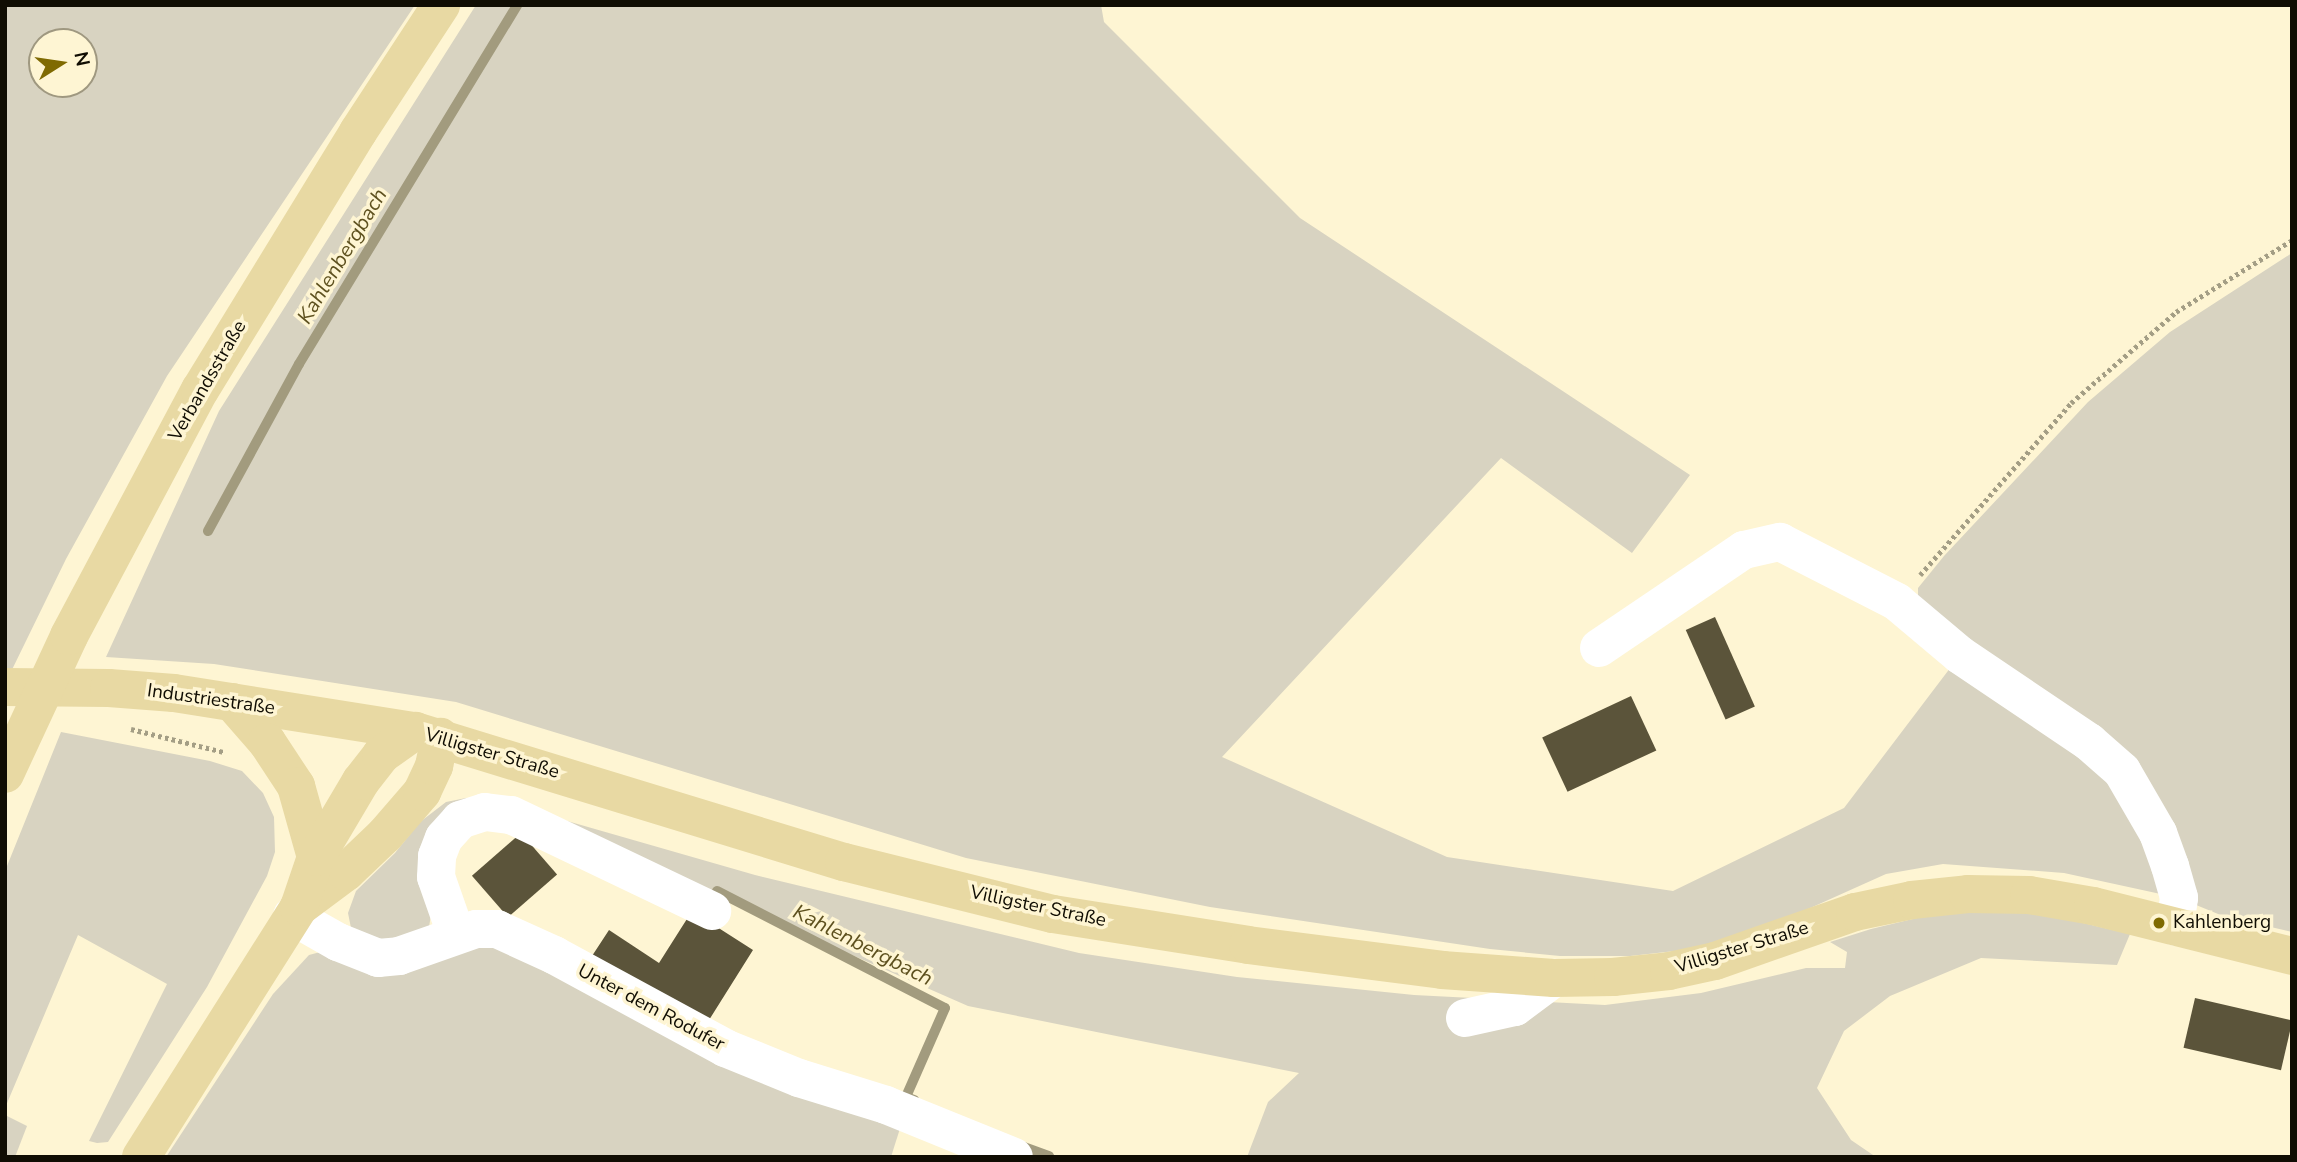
<!DOCTYPE html>
<meta charset="utf-8">
<style>
body{margin:0}
#map{position:relative;width:2297px;height:1162px;overflow:hidden;background:#fef5d3;font-family:"Nunito Sans",sans-serif}
div>[style]{position:absolute}
[style*='--x']{left:calc(var(--x)*1px);top:calc(var(--y)*1px);width:calc(var(--w)*1px);rotate:calc(var(--a)*1deg)}
.green>*{inset:0;background:#d8d3c1}
.stream>*{height:10px;margin:-5px;padding:0 5px;transform-origin:5px;border-radius:5px;background:#a29b7e}
.building>*{inset:0;background:#5b543a;transform-origin:0 0}
.path>*{height:4.5px;margin-top:-2.25px;transform-origin:0;background:repeating-linear-gradient(90deg,#a49e85 0 3.5px,transparent 0 7px)}
.minor>*{height:38px;margin:-19px;padding:0 19px;transform-origin:19px;border-radius:19px;background:#fff}
.major>*{height:38px;margin:-19px;padding:0 19px;transform-origin:19px;border-radius:19px;background:#e8d9a3}
.dots>*{width:19px;height:19px;translate:-50% -50%;box-sizing:border-box;border:4px solid #fef5d3;border-radius:50%}
span{translate:-50% -50%;white-space:nowrap;text-align:center;line-height:1.15;-webkit-text-stroke:7px #fef5d3;paint-order:stroke}
.street-label{font-size:19px;color:#100d03}
.poi-label{font-size:19px;color:#100d03}
.left{translate:0 -50%;text-align:left}
.water-label{font-size:21px;color:#5e511f;font-style:italic}
.frame{position:absolute;inset:0;border:7px solid #100d03;pointer-events:none}
.north{position:absolute;left:28px;top:28px;width:70px;height:70px;box-sizing:border-box;background:#fef5d3;border:2px solid #9f9880;border-radius:50%;rotate:78deg;font-size:19px;font-weight:700;line-height:28px;text-align:center;color:#100d03}
.north::after{content:'';display:block;margin:auto;width:24px;height:32px;background:#7f6a02;clip-path:polygon(50% 0,100% 100%,50% 72%,0 100%)}
</style>
<div id="map">
<div class="green">
<i style="clip-path:polygon(evenodd,5px 5px,415px 5px,167px 376px,66px 559px,5px 684px,5px 5px,42px 42px,84px 42px,84px 84px,42px 84px,42px 42px)"></i>
<i style="clip-path:polygon(476px 5px,1101px 5px,1104px 22px,1300px 218px,1690px 475px,1632px 553px,1501px 458px,1222px 757px,1447px 857px,1673px 891px,1844px 808px,1960px 655px,1918px 600px,1918px 588px,1944px 556px,2088px 402px,2170px 332px,2292px 253px,2292px 932px,2223px 916px,2179px 898px,2064px 873px,1943px 864px,1886px 874px,1748px 936px,1684px 950px,1630px 956px,1560px 956px,1490px 949px,1210px 907px,966px 858px,456px 702px,214px 664px,106px 657px,219px 411px)"></i>
<i style="clip-path:polygon(61px 732px,210px 761px,242px 771px,263px 793px,274px 817px,275px 852px,267px 876px,207px 987px,108px 1142px,97px 1143px,89px 1141px,167px 984px,78px 935px,5px 1108px,5px 871px)"></i>
<i style="clip-path:polygon(466px 798px,487px 798px,755px 875px,1079px 953px,1237px 977px,1414px 995px,1605px 1005px,1701px 993px,1806px 968px,1845px 968px,1847px 952px,1830px 942px,1871px 929px,1921px 917px,2011px 906px,2130px 934px,2117px 965px,1981px 958px,1890px 996px,1844px 1031px,1817px 1088px,1851px 1140px,1876px 1157px,1247px 1157px,1268px 1102px,1299px 1073px,968px 1006px,602px 845px,475px 801px,431px 915px,429px 927px,389px 947px,351px 928px,348px 913px,356px 891px,395px 853px,420px 822px,446px 802px)"></i>
<i style="clip-path:polygon(474px 936px,902px 1122px,891px 1157px,166px 1157px,273px 994px,309px 955px,324px 951px)"></i>
<i style="clip-path:polygon(5px 1115px,27px 1126px,15px 1157px,5px 1157px)"></i>
</div>
<div class="stream">
<i style="--x:208;--y:531;--w:190;--a:-61.4"></i>
<i style="--x:299;--y:364;--w:420;--a:-58.7"></i>
<i style="--x:717;--y:891;--w:256;--a:27.2"></i>
<i style="--x:945;--y:1008;--w:97;--a:113.7"></i>
<i style="--x:906;--y:1097;--w:9;--a:21"></i>
<i style="--x:1021;--y:1146;--w:30;--a:20"></i>
</div>
<div class="building">
<i style="left:1715px;top:617px;width:98px;height:32px;rotate:66deg"></i>
<i style="left:1631px;top:696px;width:60px;height:98px;rotate:65deg"></i>
<i style="left:521px;top:833px;width:55px;height:65px;rotate:49deg"></i>
<i style="clip-path:polygon(692px 911px,753px 950px,704px 1028px,592px 956px,609px 930px,659px 963px)"></i>
<i style="left:2195px;top:998px;width:100px;height:51px;rotate:13deg"></i>
</div>
<div class="path">
<i style="--x:1920;--y:575;--w:229;--a:-48.7"></i>
<i style="--x:2071;--y:403;--w:139;--a:-40.9"></i>
<i style="--x:2176;--y:312;--w:137;--a:-31.8"></i>
<i style="--x:131;--y:729;--w:96;--a:13.9"></i>
</div>
<div class="minor">
<i style="--x:1599;--y:648;--w:175;--a:-34.1"></i>
<i style="--x:1744;--y:550;--w:37;--a:-13"></i>
<i style="--x:1780;--y:542;--w:131;--a:27.1"></i>
<i style="--x:1897;--y:602;--w:82;--a:40.1"></i>
<i style="--x:1960;--y:655;--w:156;--a:34"></i>
<i style="--x:2089;--y:742;--w:44;--a:41.3"></i>
<i style="--x:2122;--y:771;--w:72;--a:59.9"></i>
<i style="--x:2158;--y:833;--w:35;--a:70"></i>
<i style="--x:2170;--y:866;--w:33;--a:74"></i>
<i style="--x:2179;--y:898;--w:29;--a:98"></i>
<i style="--x:292;--y:916;--w:53;--a:29.5"></i>
<i style="--x:338;--y:942;--w:43;--a:21.8"></i>
<i style="--x:378;--y:958;--w:21;--a:-5"></i>
<i style="--x:399;--y:956;--w:82;--a:-19.3"></i>
<i style="--x:476;--y:929;--w:21;--a:0"></i>
<i style="--x:497;--y:929;--w:63;--a:24.5"></i>
<i style="--x:554;--y:955;--w:195;--a:28.5"></i>
<i style="--x:725;--y:1048;--w:80;--a:22.1"></i>
<i style="--x:799;--y:1078;--w:91;--a:17.2"></i>
<i style="--x:886;--y:1105;--w:138;--a:22.1"></i>
<i style="--x:456;--y:934;--w:60;--a:-109.3"></i>
<i style="--x:436;--y:877;--w:21;--a:-87"></i>
<i style="--x:437;--y:856;--w:19;--a:-69"></i>
<i style="--x:444;--y:838;--w:24;--a:-48"></i>
<i style="--x:460;--y:820;--w:26;--a:-18"></i>
<i style="--x:485;--y:812;--w:26;--a:7"></i>
<i style="--x:511;--y:815;--w:223;--a:25.5"></i>
<i style="--x:1465;--y:1018;--w:51;--a:-12.4"></i>
<i style="--x:1515;--y:1007;--w:49;--a:-36.6"></i>
</div>
<div class="major">
<i style="--x:5;--y:687;--w:104;--a:0.6"></i>
<i style="--x:109;--y:688;--w:65;--a:4.4"></i>
<i style="--x:174;--y:693;--w:244;--a:9"></i>
<i style="--x:415;--y:731;--w:449;--a:17"></i>
<i style="--x:844;--y:862;--w:215;--a:14"></i>
<i style="--x:1053;--y:914;--w:197;--a:9"></i>
<i style="--x:1248;--y:945;--w:196;--a:7.3"></i>
<i style="--x:1442;--y:970;--w:112;--a:4.1"></i>
<i style="--x:1554;--y:978;--w:59;--a:-1"></i>
<i style="--x:1613;--y:977;--w:56;--a:-6.1"></i>
<i style="--x:1669;--y:971;--w:47;--a:-12.3"></i>
<i style="--x:1715;--y:961;--w:148;--a:-19.3"></i>
<i style="--x:1855;--y:912;--w:58;--a:-11.9"></i>
<i style="--x:1912;--y:900;--w:56;--a:-6.1"></i>
<i style="--x:1968;--y:894;--w:61;--a:0.9"></i>
<i style="--x:2029;--y:895;--w:65;--a:9.8"></i>
<i style="--x:2093;--y:906;--w:205;--a:14.1"></i>
<i style="--x:232;--y:702;--w:53;--a:48.8"></i>
<i style="--x:267;--y:742;--w:53;--a:56.6"></i>
<i style="--x:296;--y:786;--w:74;--a:74.3"></i>
<i style="--x:5;--y:774;--w:152;--a:-65.1"></i>
<i style="--x:69;--y:636;--w:279;--a:-62"></i>
<i style="--x:200;--y:390;--w:303;--a:-58.5"></i>
<i style="--x:358;--y:132;--w:152;--a:-56.8"></i>
<i style="--x:299;--y:907;--w:59;--a:-36.7"></i>
<i style="--x:346;--y:872;--w:54;--a:-43.5"></i>
<i style="--x:385;--y:835;--w:57;--a:-49.3"></i>
<i style="--x:422;--y:792;--w:29;--a:-65"></i>
<i style="--x:434;--y:766;--w:30;--a:-78"></i>
<i style="--x:141;--y:1157;--w:296;--a:-57.7"></i>
<i style="--x:299;--y:907;--w:53;--a:-71.2"></i>
<i style="--x:316;--y:857;--w:88;--a:-59.4"></i>
<i style="--x:361;--y:781;--w:33;--a:-52"></i>
<i style="--x:381;--y:755;--w:42;--a:-35.2"></i>
</div>
<div class="dots">
<i style="left:2159px;top:923px;background:#7f6a02"></i>
</div>
<div class="street-label">
<span style="left:208px;top:381px;rotate:-60deg">Verbandsstraße</span>
<span style="left:211px;top:700px;rotate:8deg">Industriestraße</span>
<span style="left:492px;top:754px;rotate:16deg">Villigster Straße</span>
<span style="left:1038px;top:907px;rotate:12deg">Villigster Straße</span>
<span style="left:1742px;top:948px;rotate:-17deg">Villigster Straße</span>
<span style="left:651px;top:1008px;rotate:28deg">Unter dem Rodufer</span>
</div>
<div class="poi-label">
<span class="left" style="left:2173px;top:923px">Kahlenberg</span>
</div>
<div class="water-label">
<span style="left:342px;top:256px;rotate:-59deg">Kahlenbergbach</span>
<span style="left:863px;top:945px;rotate:27deg">Kahlenbergbach</span>
</div>
<div class="frame"></div>
<div class="north">N</div>
</div>
